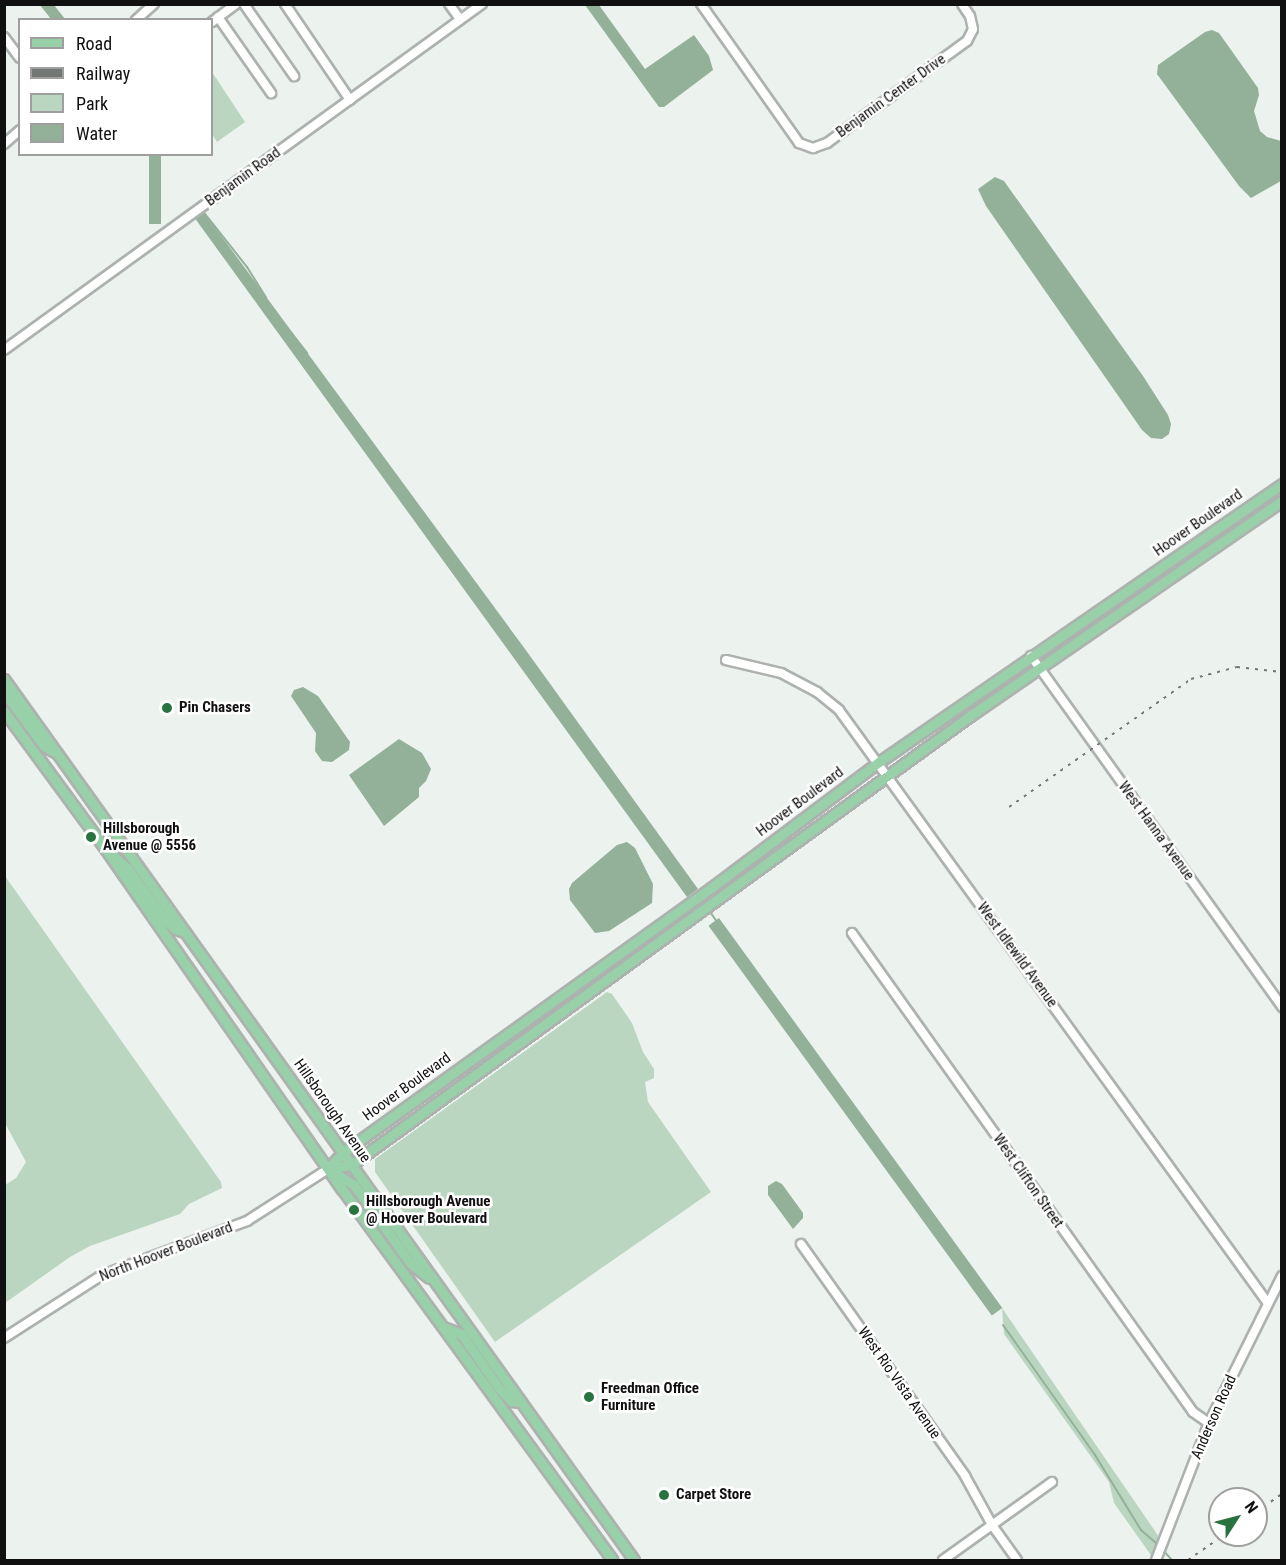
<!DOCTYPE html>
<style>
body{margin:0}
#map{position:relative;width:1286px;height:1565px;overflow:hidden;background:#ecf2ed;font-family:"Roboto Condensed",sans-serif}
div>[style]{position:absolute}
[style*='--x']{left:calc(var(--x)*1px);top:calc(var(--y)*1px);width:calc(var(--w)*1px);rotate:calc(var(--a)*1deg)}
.green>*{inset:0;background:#bbd6c0}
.water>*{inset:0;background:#93b099;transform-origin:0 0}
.stream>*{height:2px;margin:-1px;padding:0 1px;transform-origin:1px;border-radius:1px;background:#93b099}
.roads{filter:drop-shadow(2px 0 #adb2ae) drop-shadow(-2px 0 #adb2ae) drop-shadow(0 2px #adb2ae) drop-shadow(0 -2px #adb2ae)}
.minor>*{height:8px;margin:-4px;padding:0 4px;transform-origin:4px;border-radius:4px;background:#fff}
.major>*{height:9px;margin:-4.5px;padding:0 4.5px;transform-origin:4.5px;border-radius:4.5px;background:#98d1a9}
.rail>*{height:2px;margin-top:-1px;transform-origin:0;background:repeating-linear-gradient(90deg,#737774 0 3px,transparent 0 9px)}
.dots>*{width:16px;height:16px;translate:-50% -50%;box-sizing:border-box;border:3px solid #fff;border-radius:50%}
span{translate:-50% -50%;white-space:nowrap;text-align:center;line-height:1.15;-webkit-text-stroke:5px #fff;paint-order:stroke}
.street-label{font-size:15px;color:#0f100f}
.poi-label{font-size:15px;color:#0f100f;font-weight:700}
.left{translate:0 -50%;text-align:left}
.frame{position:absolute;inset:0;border:6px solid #0f100f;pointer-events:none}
.legend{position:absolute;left:18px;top:18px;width:195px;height:138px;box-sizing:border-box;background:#fff;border:2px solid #9f9f9f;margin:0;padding:8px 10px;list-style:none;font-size:18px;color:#0f100f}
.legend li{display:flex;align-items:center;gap:12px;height:30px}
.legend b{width:30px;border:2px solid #9f9f9f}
.north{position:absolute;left:1208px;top:1487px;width:60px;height:60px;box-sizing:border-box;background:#fff;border:2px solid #9f9f9f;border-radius:50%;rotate:54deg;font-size:16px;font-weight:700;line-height:24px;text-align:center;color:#0f100f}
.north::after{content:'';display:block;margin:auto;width:21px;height:27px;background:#287340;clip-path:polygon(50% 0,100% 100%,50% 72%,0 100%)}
</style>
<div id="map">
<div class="green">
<i style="clip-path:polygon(212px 72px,245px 122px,217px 142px,212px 134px)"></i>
<i style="clip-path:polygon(5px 876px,221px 1182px,222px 1188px,189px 1204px,180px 1214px,90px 1246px,70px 1257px,5px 1303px,5px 1185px,16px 1178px,26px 1162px,5px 1123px)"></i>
<i style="clip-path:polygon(607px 992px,612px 994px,632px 1023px,643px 1052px,654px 1069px,654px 1078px,645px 1082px,648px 1102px,711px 1192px,495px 1342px,375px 1172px,375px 1159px)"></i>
<i style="clip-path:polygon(1002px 1308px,1157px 1534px,1160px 1540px,1153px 1558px,1114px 1503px,1109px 1482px,1004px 1334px)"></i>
</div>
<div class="water">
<i style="clip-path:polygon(40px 5px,54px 5px,65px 19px,51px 19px)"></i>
<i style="clip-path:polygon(585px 5px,599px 5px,645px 69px,694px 35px,709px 56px,713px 70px,664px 107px,659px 107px)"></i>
<i style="clip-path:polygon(1212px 30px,1219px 33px,1258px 88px,1259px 95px,1254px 111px,1260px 131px,1267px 137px,1281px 141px,1281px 181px,1251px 198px,1239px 186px,1157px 74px,1158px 65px,1205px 32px)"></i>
<i style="left:149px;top:155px;width:12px;height:69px"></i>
<i style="clip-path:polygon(995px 177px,1004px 181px,1143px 376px,1168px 415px,1171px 424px,1169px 434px,1162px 439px,1151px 438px,1142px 430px,986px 206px,978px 189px)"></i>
<i style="clip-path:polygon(203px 211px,525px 649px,698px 889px,687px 897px,194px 217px)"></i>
<i style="clip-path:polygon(303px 687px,318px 696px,350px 742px,349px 750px,332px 762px,322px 761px,315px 751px,316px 733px,291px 696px,294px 690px)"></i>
<i style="clip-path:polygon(399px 739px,422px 753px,431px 769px,426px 781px,419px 788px,419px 797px,384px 826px,349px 775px)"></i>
<i style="clip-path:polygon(627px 842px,635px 848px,653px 884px,652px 903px,609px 931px,595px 933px,570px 900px,569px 889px,572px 883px,617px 845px)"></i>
<i style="left:719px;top:918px;width:482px;height:13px;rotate:54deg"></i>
<i style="clip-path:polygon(776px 1181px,782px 1184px,803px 1213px,803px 1218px,793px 1229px,768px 1195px,768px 1186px)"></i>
</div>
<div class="stream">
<i style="--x:202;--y:210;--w:73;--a:51.7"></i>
<i style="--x:247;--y:267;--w:36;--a:58"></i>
<i style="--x:290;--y:331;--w:28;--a:52"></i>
<i style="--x:708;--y:909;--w:16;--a:55"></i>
<i style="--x:1003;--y:1325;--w:159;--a:54.7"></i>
<i style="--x:1095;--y:1455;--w:88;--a:58.5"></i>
<i style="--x:1141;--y:1530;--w:23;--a:41"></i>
<i style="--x:1162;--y:1549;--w:15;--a:48"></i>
</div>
<div class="roads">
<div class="minor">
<i style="--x:244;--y:4;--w:88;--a:55.2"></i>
<i style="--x:285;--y:4;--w:116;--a:55.9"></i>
<i style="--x:449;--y:4;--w:19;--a:54"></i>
<i style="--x:701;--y:4;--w:170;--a:54.8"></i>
<i style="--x:799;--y:143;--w:15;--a:20"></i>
<i style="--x:813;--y:148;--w:15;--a:-20"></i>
<i style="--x:827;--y:143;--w:173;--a:-36.1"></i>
<i style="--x:967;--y:41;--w:13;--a:-63"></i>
<i style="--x:973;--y:29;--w:13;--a:-103"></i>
<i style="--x:970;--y:16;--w:14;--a:-124"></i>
<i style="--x:218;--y:17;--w:93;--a:55.1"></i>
<i style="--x:136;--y:20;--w:24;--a:-42"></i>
<i style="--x:212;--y:22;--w:30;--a:-37"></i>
<i style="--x:4;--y:37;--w:26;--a:53"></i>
<i style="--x:4;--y:144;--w:21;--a:-41"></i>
<i style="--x:4;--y:350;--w:590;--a:-35.9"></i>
<i style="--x:1031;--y:656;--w:432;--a:54.4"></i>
<i style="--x:726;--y:660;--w:57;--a:13.3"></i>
<i style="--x:781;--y:673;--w:41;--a:27.8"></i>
<i style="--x:817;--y:692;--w:28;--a:39"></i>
<i style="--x:839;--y:710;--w:731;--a:54.13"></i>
<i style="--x:852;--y:933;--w:588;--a:54.55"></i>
<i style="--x:1193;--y:1412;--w:19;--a:35"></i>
<i style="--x:801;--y:1244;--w:284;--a:54.7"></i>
<i style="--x:965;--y:1476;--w:56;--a:61.1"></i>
<i style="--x:992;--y:1525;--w:43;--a:54.5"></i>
<i style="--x:4;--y:1338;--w:117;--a:-32.7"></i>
<i style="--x:102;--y:1275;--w:155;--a:-20.4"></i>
<i style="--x:247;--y:1221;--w:96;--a:-32.7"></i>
<i style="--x:943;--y:1560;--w:134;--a:-35.6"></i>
<i style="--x:1156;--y:1560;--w:147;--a:-68.9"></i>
<i style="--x:1209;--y:1423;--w:164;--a:-63.6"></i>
</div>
<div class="major">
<i style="--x:4;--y:679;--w:1083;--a:54.43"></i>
<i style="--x:4;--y:692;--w:67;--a:53.5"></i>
<i style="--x:44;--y:746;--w:13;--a:29"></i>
<i style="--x:4;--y:711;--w:172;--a:53.7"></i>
<i style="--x:106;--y:850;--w:413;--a:55.2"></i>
<i style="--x:342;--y:1189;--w:459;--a:53.9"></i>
<i style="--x:115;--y:857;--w:16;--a:43"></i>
<i style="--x:127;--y:868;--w:66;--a:53.7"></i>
<i style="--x:166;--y:921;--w:12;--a:42"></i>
<i style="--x:175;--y:929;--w:10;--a:17"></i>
<i style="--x:328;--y:1169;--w:21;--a:-49"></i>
<i style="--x:342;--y:1153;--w:454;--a:-35.7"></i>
<i style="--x:711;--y:888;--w:210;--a:-36.9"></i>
<i style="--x:879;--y:762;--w:490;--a:-34.6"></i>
<i style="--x:328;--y:1169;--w:23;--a:-10"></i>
<i style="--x:351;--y:1165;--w:765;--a:-35.96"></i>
<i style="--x:970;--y:716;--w:379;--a:-34.6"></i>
<i style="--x:333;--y:1172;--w:25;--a:32"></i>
<i style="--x:354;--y:1185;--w:96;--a:54.3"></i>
<i style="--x:410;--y:1263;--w:24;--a:38"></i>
<i style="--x:443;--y:1327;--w:19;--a:21"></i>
<i style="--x:461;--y:1334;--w:66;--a:54.9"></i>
<i style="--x:499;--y:1388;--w:18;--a:47"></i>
<i style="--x:511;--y:1401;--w:10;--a:6"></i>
</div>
</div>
<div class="rail">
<i style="--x:1009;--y:807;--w:223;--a:-35.1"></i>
<i style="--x:1191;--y:679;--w:48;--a:-14.6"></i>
<i style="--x:1237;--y:667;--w:45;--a:6.3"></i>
<i style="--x:1256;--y:1512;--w:32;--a:-35"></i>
<i style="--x:1188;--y:1560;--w:44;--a:-34.8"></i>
</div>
<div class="dots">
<i style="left:167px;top:708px;background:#287340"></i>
<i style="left:91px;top:837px;background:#287340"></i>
<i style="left:354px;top:1210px;background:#287340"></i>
<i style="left:589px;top:1397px;background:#287340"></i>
<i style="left:664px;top:1495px;background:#287340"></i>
</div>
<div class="street-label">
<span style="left:891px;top:96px;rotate:-36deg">Benjamin Center Drive</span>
<span style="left:243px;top:177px;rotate:-36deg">Benjamin Road</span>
<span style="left:1198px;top:523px;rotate:-35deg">Hoover Boulevard</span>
<span style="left:800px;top:802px;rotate:-37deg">Hoover Boulevard</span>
<span style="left:1156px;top:831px;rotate:54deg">West Hanna Avenue</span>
<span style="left:1017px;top:955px;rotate:54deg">West Idlewild Avenue</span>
<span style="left:407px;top:1087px;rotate:-36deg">Hoover Boulevard</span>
<span style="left:332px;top:1111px;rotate:55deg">Hillsborough Avenue</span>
<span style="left:1028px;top:1181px;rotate:55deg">West Clifton Street</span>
<span style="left:166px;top:1252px;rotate:-21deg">North Hoover Boulevard</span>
<span style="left:899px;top:1383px;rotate:55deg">West Rio Vista Avenue</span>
<span style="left:1214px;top:1417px;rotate:-66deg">Anderson Road</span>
</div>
<div class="poi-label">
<span class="left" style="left:179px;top:708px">Pin Chasers</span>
<span class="left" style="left:103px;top:837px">Hillsborough<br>Avenue @ 5556</span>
<span class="left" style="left:366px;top:1210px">Hillsborough Avenue<br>@ Hoover Boulevard</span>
<span class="left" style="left:601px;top:1397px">Freedman Office<br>Furniture</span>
<span class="left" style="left:676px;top:1495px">Carpet Store</span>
</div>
<div class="frame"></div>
<ul class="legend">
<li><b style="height:8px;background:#98d1a9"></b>Road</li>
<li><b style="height:8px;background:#737774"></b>Railway</li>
<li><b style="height:16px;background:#bbd6c0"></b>Park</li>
<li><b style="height:16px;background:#93b099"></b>Water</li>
</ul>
<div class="north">N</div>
</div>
